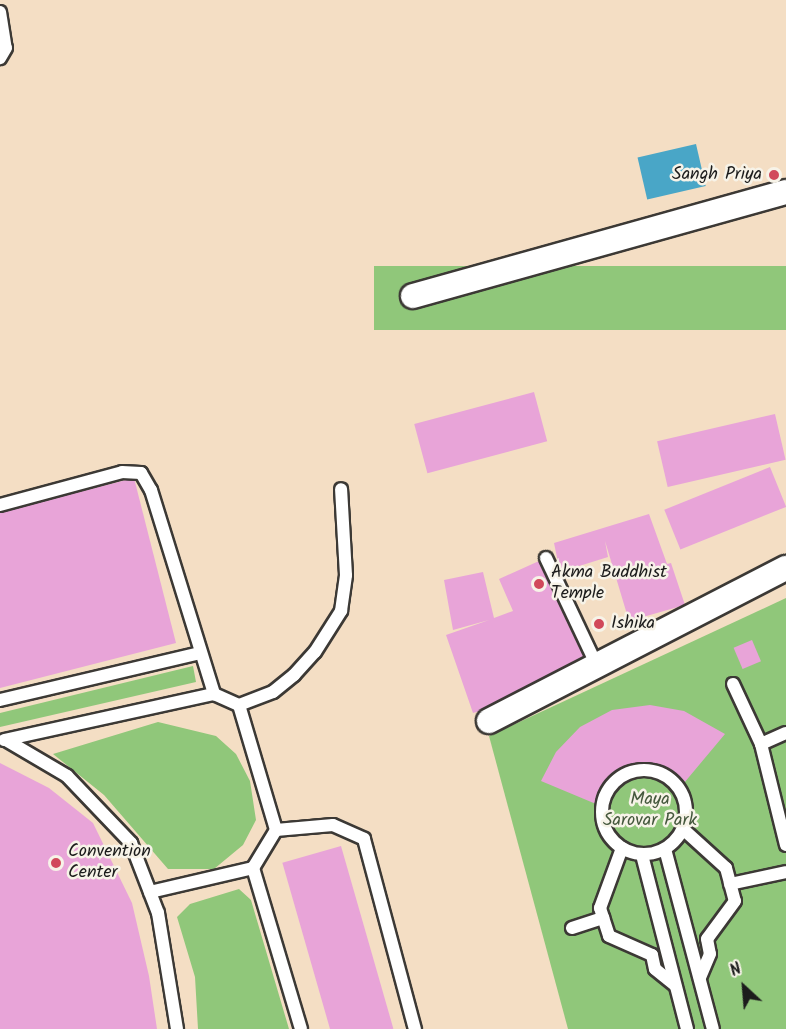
<!DOCTYPE html>
<style>
body{margin:0}
#map{position:relative;width:786px;height:1029px;overflow:hidden;background:#f4dec4;font-family:Kalam,sans-serif}
div>[style]{position:absolute}
[style*='--x']{left:calc(var(--x)*1px);top:calc(var(--y)*1px);width:calc(var(--w)*1px);rotate:calc(var(--a)*1deg)}
.green>*{inset:0;background:#90c77a;transform-origin:0 0}
.water>*{inset:0;background:#49a6c7;transform-origin:0 0}
.building>*{inset:0;background:#e8a4d8;transform-origin:0 0}
.roads{filter:drop-shadow(2px 0 #3c3935) drop-shadow(-2px 0 #3c3935) drop-shadow(0 2px #3c3935) drop-shadow(0 -2px #3c3935)}
.service>*{height:12px;margin:-6px;padding:0 6px;transform-origin:6px;border-radius:6px;background:#fff}
.service>.ring{margin:-6px;padding:0;box-sizing:content-box;background:none;border:12px solid #fff;border-radius:50%}
.minor>*{height:24px;margin:-12px;padding:0 12px;transform-origin:12px;border-radius:12px;background:#fff}
.dots>*{width:16px;height:16px;translate:-50% -50%;box-sizing:border-box;border:3px solid #f7f3e8;border-radius:50%}
span{translate:-50% -50%;white-space:nowrap;text-align:center;line-height:1.15;-webkit-text-stroke:5px #f7f3e8;paint-order:stroke}
.poi-label{font-size:18px;color:#1c1c1c}
.right{translate:-100% -50%;text-align:right}
.left{translate:0 -50%;text-align:left}
.park-label{font-size:18px;color:#45583d}
.north{position:absolute;left:714px;top:957px;width:60px;height:60px;-webkit-text-stroke:4px #f7f3e8;paint-order:stroke;rotate:334deg;font-size:16px;font-weight:700;line-height:24px;text-align:center;color:#1c1c1c}
.north::after{content:'';display:block;margin:auto;width:21px;height:27px;background:#1c1c1c;clip-path:polygon(50% 0,100% 100%,50% 72%,0 100%)}
</style>
<div id="map">
<div class="green">
<i style="left:786px;top:266px;width:64px;height:412px;rotate:90deg"></i>
<i style="clip-path:polygon(786px 598px,786px 1029px,568px 1029px,489px 736px)"></i>
<i style="clip-path:polygon(193px 666px,196px 682px,0 727px,0 713px)"></i>
<i style="clip-path:polygon(158px 722px,216px 736px,236px 754px,250px 781px,256px 820px,243px 845px,214px 869px,168px 869px,104px 795px,53px 754px)"></i>
<i style="clip-path:polygon(239px 889px,251px 900px,289px 1029px,198px 1029px,195px 977px,177px 917px,190px 904px)"></i>
</div>
<div class="water">
<i style="left:696px;top:144px;width:43px;height:60px;rotate:77deg"></i>
</div>
<div class="building">
<i style="left:534px;top:392px;width:51px;height:124px;rotate:75deg"></i>
<i style="left:775px;top:414px;width:47px;height:121px;rotate:77deg"></i>
<i style="left:770px;top:467px;width:43px;height:114px;rotate:68deg"></i>
<i style="clip-path:polygon(134px 478px,176px 643px,0 688px,0 512px)"></i>
<i style="clip-path:polygon(649px 514px,667px 564px,671px 563px,685px 605px,629px 621px,605px 541px,608px 557px,560px 572px,554px 543px)"></i>
<i style="clip-path:polygon(539px 561px,554px 594px,558px 592px,590px 661px,529px 684px,534px 694px,473px 713px,446px 635px,489px 620px,453px 630px,444px 580px,483px 572px,494px 618px,513px 611px,499px 579px)"></i>
<i style="left:752px;top:640px;width:23px;height:20px;rotate:67deg"></i>
<i style="clip-path:polygon(650px 705px,684px 711px,725px 734px,684px 783px,658px 765px,633px 765px,604px 783px,596px 804px,541px 781px,556px 752px,580px 727px,612px 710px)"></i>
<i style="clip-path:polygon(0 763px,49px 788px,93px 823px,132px 903px,149px 976px,157px 1029px,0 1029px)"></i>
<i style="left:341px;top:846px;width:190px;height:61px;rotate:74deg"></i>
</div>
<div class="roads">
<div class="service">
<i style="--x:0;--y:12;--w:36;--a:81"></i>
<i style="--x:6;--y:48;--w:12;--a:121"></i>
<i style="--x:0;--y:505;--w:126;--a:-15.1"></i>
<i style="--x:122;--y:472;--w:19;--a:3"></i>
<i style="--x:141;--y:473;--w:20;--a:60"></i>
<i style="--x:151;--y:490;--w:214;--a:72.8"></i>
<i style="--x:214;--y:694;--w:27;--a:24"></i>
<i style="--x:239;--y:705;--w:130;--a:73.5"></i>
<i style="--x:276;--y:830;--w:57;--a:-5"></i>
<i style="--x:333;--y:825;--w:34;--a:24"></i>
<i style="--x:364;--y:839;--w:197;--a:75"></i>
<i style="--x:546;--y:558;--w:119;--a:64.7"></i>
<i style="--x:733;--y:684;--w:66;--a:65"></i>
<i style="--x:761;--y:744;--w:27;--a:-24"></i>
<i style="--x:0;--y:700;--w:205;--a:-13.2"></i>
<i style="--x:239;--y:705;--w:36;--a:-21"></i>
<i style="--x:273;--y:692;--w:27;--a:-39"></i>
<i style="--x:294;--y:675;--w:31;--a:-48"></i>
<i style="--x:315;--y:652;--w:49;--a:-57.6"></i>
<i style="--x:341;--y:611;--w:36;--a:-82"></i>
<i style="--x:346;--y:575;--w:86;--a:-93.3"></i>
<i style="--x:4;--y:740;--w:215;--a:-12.4"></i>
<i style="--x:6;--y:740;--w:71;--a:30.5"></i>
<i style="--x:67;--y:776;--w:93;--a:46.3"></i>
<i style="--x:131;--y:843;--w:75;--a:68.9"></i>
<i style="--x:158;--y:913;--w:118;--a:80.7"></i>
<i style="--x:761;--y:744;--w:104;--a:76.1"></i>
<i class="ring" style="left:602px;top:770px;width:72px;height:72px"></i>
<i style="--x:683;--y:829;--w:58;--a:42.2"></i>
<i style="--x:726;--y:868;--w:34;--a:75"></i>
<i style="--x:735;--y:901;--w:47;--a:126.4"></i>
<i style="--x:707;--y:939;--w:15;--a:79"></i>
<i style="--x:710;--y:954;--w:26;--a:113"></i>
<i style="--x:276;--y:830;--w:44;--a:121.2"></i>
<i style="--x:253;--y:868;--w:168;--a:73.4"></i>
<i style="--x:622;--y:848;--w:64;--a:110.1"></i>
<i style="--x:600;--y:908;--w:29;--a:72"></i>
<i style="--x:609;--y:936;--w:47;--a:23.8"></i>
<i style="--x:652;--y:955;--w:14;--a:78"></i>
<i style="--x:655;--y:969;--w:26;--a:39"></i>
<i style="--x:665;--y:849;--w:186;--a:75.1"></i>
<i style="--x:642;--y:855;--w:180;--a:75.5"></i>
<i style="--x:730;--y:884;--w:57;--a:-12.1"></i>
<i style="--x:150;--y:892;--w:106;--a:-13.1"></i>
<i style="--x:572;--y:928;--w:33;--a:-18"></i>
</div>
<div class="minor">
<i style="--x:413;--y:296;--w:387;--a:-15.6"></i>
<i style="--x:489;--y:721;--w:334;--a:-27.3"></i>
</div>
</div>
<div class="dots">
<i style="left:774px;top:175px;background:#d1495b"></i>
<i style="left:539px;top:584px;background:#d1495b"></i>
<i style="left:599px;top:624px;background:#d1495b"></i>
<i style="left:56px;top:863px;background:#d1495b"></i>
</div>
<div class="poi-label">
<span class="right" style="left:762px;top:175px">Sangh Priya</span>
<span class="left" style="left:551px;top:584px">Akma Buddhist<br>Temple</span>
<span class="left" style="left:611px;top:624px">Ishika</span>
<span class="left" style="left:68px;top:863px">Convention<br>Center</span>
</div>
<div class="park-label">
<span style="left:650px;top:811px">Maya<br>Sarovar Park</span>
</div>
<div class="north">N</div>
</div>
